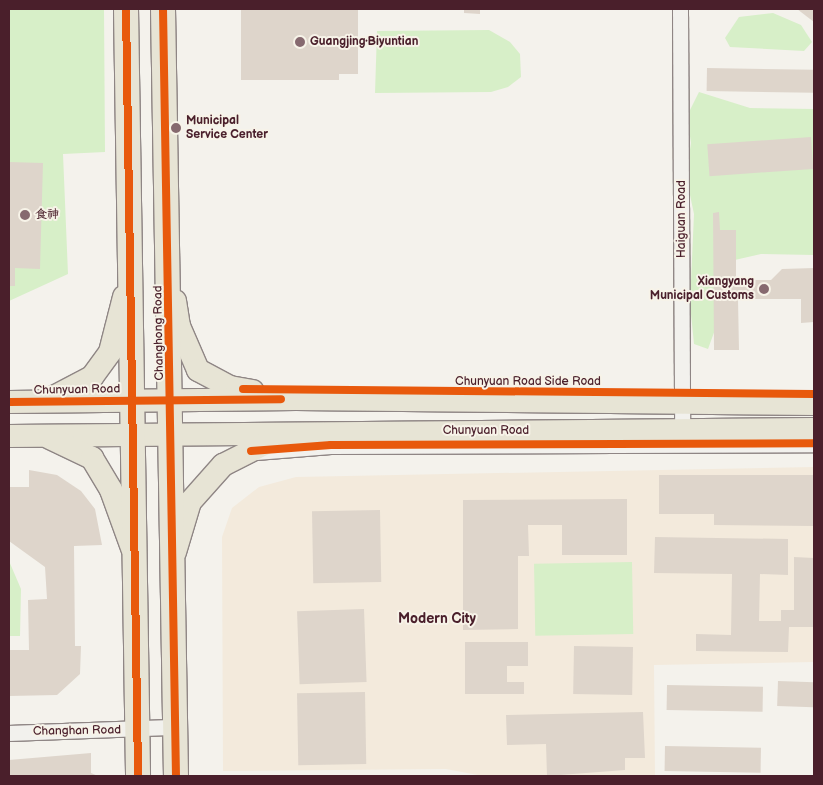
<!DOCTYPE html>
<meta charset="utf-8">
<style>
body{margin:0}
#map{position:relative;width:823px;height:785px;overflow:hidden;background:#f4f2ec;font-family:"Balsamiq Sans","LXGW WenKai TC",sans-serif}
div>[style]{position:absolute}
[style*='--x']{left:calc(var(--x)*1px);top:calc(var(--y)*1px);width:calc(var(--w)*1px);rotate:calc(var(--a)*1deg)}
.built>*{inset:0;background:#f3eadc}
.green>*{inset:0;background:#d7efc8;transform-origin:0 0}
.building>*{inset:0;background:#ded5cb;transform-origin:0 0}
.roads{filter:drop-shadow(1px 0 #8f8685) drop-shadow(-1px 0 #8f8685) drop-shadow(0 1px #8f8685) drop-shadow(0 -1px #8f8685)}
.minor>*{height:15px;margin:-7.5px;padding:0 7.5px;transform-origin:7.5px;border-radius:7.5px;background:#f2f1ed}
.tertiary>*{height:18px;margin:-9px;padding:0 9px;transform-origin:9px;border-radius:9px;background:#f2f1ed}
.primary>*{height:22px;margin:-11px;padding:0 11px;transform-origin:11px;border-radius:11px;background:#e7e4d5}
.trunk>*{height:24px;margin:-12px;padding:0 12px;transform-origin:12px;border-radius:12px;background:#e7e4d5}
.cycleway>*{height:8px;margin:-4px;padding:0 4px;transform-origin:4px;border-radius:4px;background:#e8590c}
.dots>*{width:14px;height:14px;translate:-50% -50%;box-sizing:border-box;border:2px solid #f7f3e8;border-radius:50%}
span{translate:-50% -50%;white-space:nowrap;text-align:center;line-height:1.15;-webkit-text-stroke:4px #f7f3e8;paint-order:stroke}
.poi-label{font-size:12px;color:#4a1f2b;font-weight:700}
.left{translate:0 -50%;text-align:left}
.right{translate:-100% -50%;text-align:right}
.street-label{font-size:12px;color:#4a1f2b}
.neighbourhood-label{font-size:14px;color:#4a1f2b;font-weight:700}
.frame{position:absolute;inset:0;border:10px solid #4a1f2b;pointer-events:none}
</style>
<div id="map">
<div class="built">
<i style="clip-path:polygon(814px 467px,814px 662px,654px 665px,655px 776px,483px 776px,446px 769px,223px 771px,222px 537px,232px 508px,259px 487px,296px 477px)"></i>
</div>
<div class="green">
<i style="clip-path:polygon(9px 9px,104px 9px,105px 152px,63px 154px,68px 274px,9px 301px)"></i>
<i style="clip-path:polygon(773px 13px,801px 25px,812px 42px,804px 51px,730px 47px,725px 38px,739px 17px)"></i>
<i style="clip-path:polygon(489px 30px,510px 42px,520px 54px,521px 77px,508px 87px,491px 92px,375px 93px,377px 31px)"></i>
<i style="clip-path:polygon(699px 92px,750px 108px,814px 109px,814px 255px,761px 254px,726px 262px,720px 316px,708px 349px,694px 344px,690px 304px,694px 214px,686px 176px,691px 143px,687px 116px)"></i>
<i style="clip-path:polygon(9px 561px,21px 589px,20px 636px,9px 636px)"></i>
<i style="left:632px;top:562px;width:72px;height:98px;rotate:89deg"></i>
</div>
<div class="building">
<i style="clip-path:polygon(241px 9px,358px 9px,358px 74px,339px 74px,339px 80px,241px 80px)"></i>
<i style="clip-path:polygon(464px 9px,480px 9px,480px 14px,464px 13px)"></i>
<i style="clip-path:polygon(797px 9px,814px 9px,814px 22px)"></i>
<i style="left:707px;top:68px;width:107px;height:23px;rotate:1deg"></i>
<i style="left:811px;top:137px;width:32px;height:104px;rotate:86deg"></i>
<i style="clip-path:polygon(9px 162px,43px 163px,40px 269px,15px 268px,15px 286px,9px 286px)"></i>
<i style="clip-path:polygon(719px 212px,720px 230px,736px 230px,736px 280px,771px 280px,782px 269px,814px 268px,814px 322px,801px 323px,801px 299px,738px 299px,739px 350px,714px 350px,713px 213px)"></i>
<i style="clip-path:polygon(29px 470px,57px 475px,81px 491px,95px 509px,102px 545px,74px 546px,75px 646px,81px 646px,80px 674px,57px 695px,9px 696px,9px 650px,29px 650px,28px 600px,47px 599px,45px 567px,9px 541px,9px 487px,29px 487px)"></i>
<i style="clip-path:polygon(659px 475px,814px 475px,814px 526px,714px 525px,714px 514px,659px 514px)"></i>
<i style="clip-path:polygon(627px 499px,627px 555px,562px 555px,562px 525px,528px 525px,529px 556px,518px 556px,518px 629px,463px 630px,463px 500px)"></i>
<i style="left:380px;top:510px;width:72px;height:68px;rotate:89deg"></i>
<i style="clip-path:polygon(655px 537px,788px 539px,788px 575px,760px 574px,759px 621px,781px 621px,781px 610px,794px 610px,794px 557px,814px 558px,813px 627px,789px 627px,788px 652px,696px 651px,696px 634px,731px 635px,732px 574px,654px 573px)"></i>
<i style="left:364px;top:609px;width:73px;height:67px;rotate:88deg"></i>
<i style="clip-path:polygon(465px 642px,528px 642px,528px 666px,507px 666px,507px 682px,524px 682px,524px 694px,465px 694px)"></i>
<i style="left:574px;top:646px;width:59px;height:48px;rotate:1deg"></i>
<i style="left:778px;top:681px;width:36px;height:25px;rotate:2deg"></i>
<i style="left:667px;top:685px;width:96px;height:25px;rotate:1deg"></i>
<i style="left:365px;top:692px;width:72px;height:68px;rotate:89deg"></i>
<i style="clip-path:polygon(643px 712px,645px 758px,625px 758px,625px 770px,547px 776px,546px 744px,507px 745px,506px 715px)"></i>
<i style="left:665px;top:746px;width:96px;height:25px;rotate:1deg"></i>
<i style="clip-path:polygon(91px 753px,91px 773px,98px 776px,9px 776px,9px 760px)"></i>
</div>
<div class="roads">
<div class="minor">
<i style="--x:680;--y:9;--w:421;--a:89.7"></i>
<i style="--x:9;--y:733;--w:167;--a:-2.1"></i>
</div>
<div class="tertiary">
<i style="--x:256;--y:451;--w:75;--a:-4.6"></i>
<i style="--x:331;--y:445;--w:483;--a:-0.2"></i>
</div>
<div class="primary">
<i style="--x:175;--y:301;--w:25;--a:81"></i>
<i style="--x:179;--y:326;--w:48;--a:66.6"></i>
<i style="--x:198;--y:370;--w:36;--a:28"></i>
<i style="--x:230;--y:387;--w:23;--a:10"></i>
<i style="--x:48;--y:400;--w:50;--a:-27.6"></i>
<i style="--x:92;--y:377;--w:31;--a:-54"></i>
<i style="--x:110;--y:352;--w:57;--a:-75.7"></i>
<i style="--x:9;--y:402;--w:287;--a:-0.6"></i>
<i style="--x:296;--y:399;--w:518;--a:0.55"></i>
<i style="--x:9;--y:436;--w:805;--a:-0.5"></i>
<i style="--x:50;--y:438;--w:47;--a:25.5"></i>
<i style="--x:92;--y:458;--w:37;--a:59"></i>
<i style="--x:111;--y:490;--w:62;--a:70.1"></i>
<i style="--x:175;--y:552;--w:52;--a:-73.3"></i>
<i style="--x:190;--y:502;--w:50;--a:-48.3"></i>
<i style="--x:223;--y:465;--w:68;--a:-26.9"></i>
</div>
<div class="trunk">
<i style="--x:126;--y:9;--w:767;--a:89.1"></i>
<i style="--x:163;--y:9;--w:767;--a:89.03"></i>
</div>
</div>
<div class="cycleway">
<i style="--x:126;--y:9;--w:767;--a:89.1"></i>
<i style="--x:163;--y:9;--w:767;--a:89.03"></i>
<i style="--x:243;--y:389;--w:571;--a:0.5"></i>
<i style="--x:9;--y:402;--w:272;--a:-0.6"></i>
<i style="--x:251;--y:451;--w:80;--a:-4.3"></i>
<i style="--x:331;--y:445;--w:483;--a:-0.2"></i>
</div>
<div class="dots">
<i style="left:300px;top:42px;background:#86696f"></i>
<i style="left:176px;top:128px;background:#86696f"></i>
<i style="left:25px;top:215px;background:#86696f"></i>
<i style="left:764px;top:289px;background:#86696f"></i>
</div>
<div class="poi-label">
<span class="left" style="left:310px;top:42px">Guangjing·Biyuntian</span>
<span class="left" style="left:186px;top:128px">Municipal<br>Service Center</span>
<span class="left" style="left:35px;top:215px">食神</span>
<span class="right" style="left:754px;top:289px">Xiangyang<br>Municipal Customs</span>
</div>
<div class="street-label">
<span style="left:682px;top:219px;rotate:-90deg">Haiguan Road</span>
<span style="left:159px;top:333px;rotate:-91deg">Changhong Road</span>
<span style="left:528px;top:382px">Chunyuan Road Side Road</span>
<span style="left:77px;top:390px;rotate:-1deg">Chunyuan Road</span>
<span style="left:486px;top:431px">Chunyuan Road</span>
<span style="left:77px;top:731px;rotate:-1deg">Changhan Road</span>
</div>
<div class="neighbourhood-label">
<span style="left:437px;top:619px">Modern City</span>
</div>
<div class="frame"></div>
</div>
